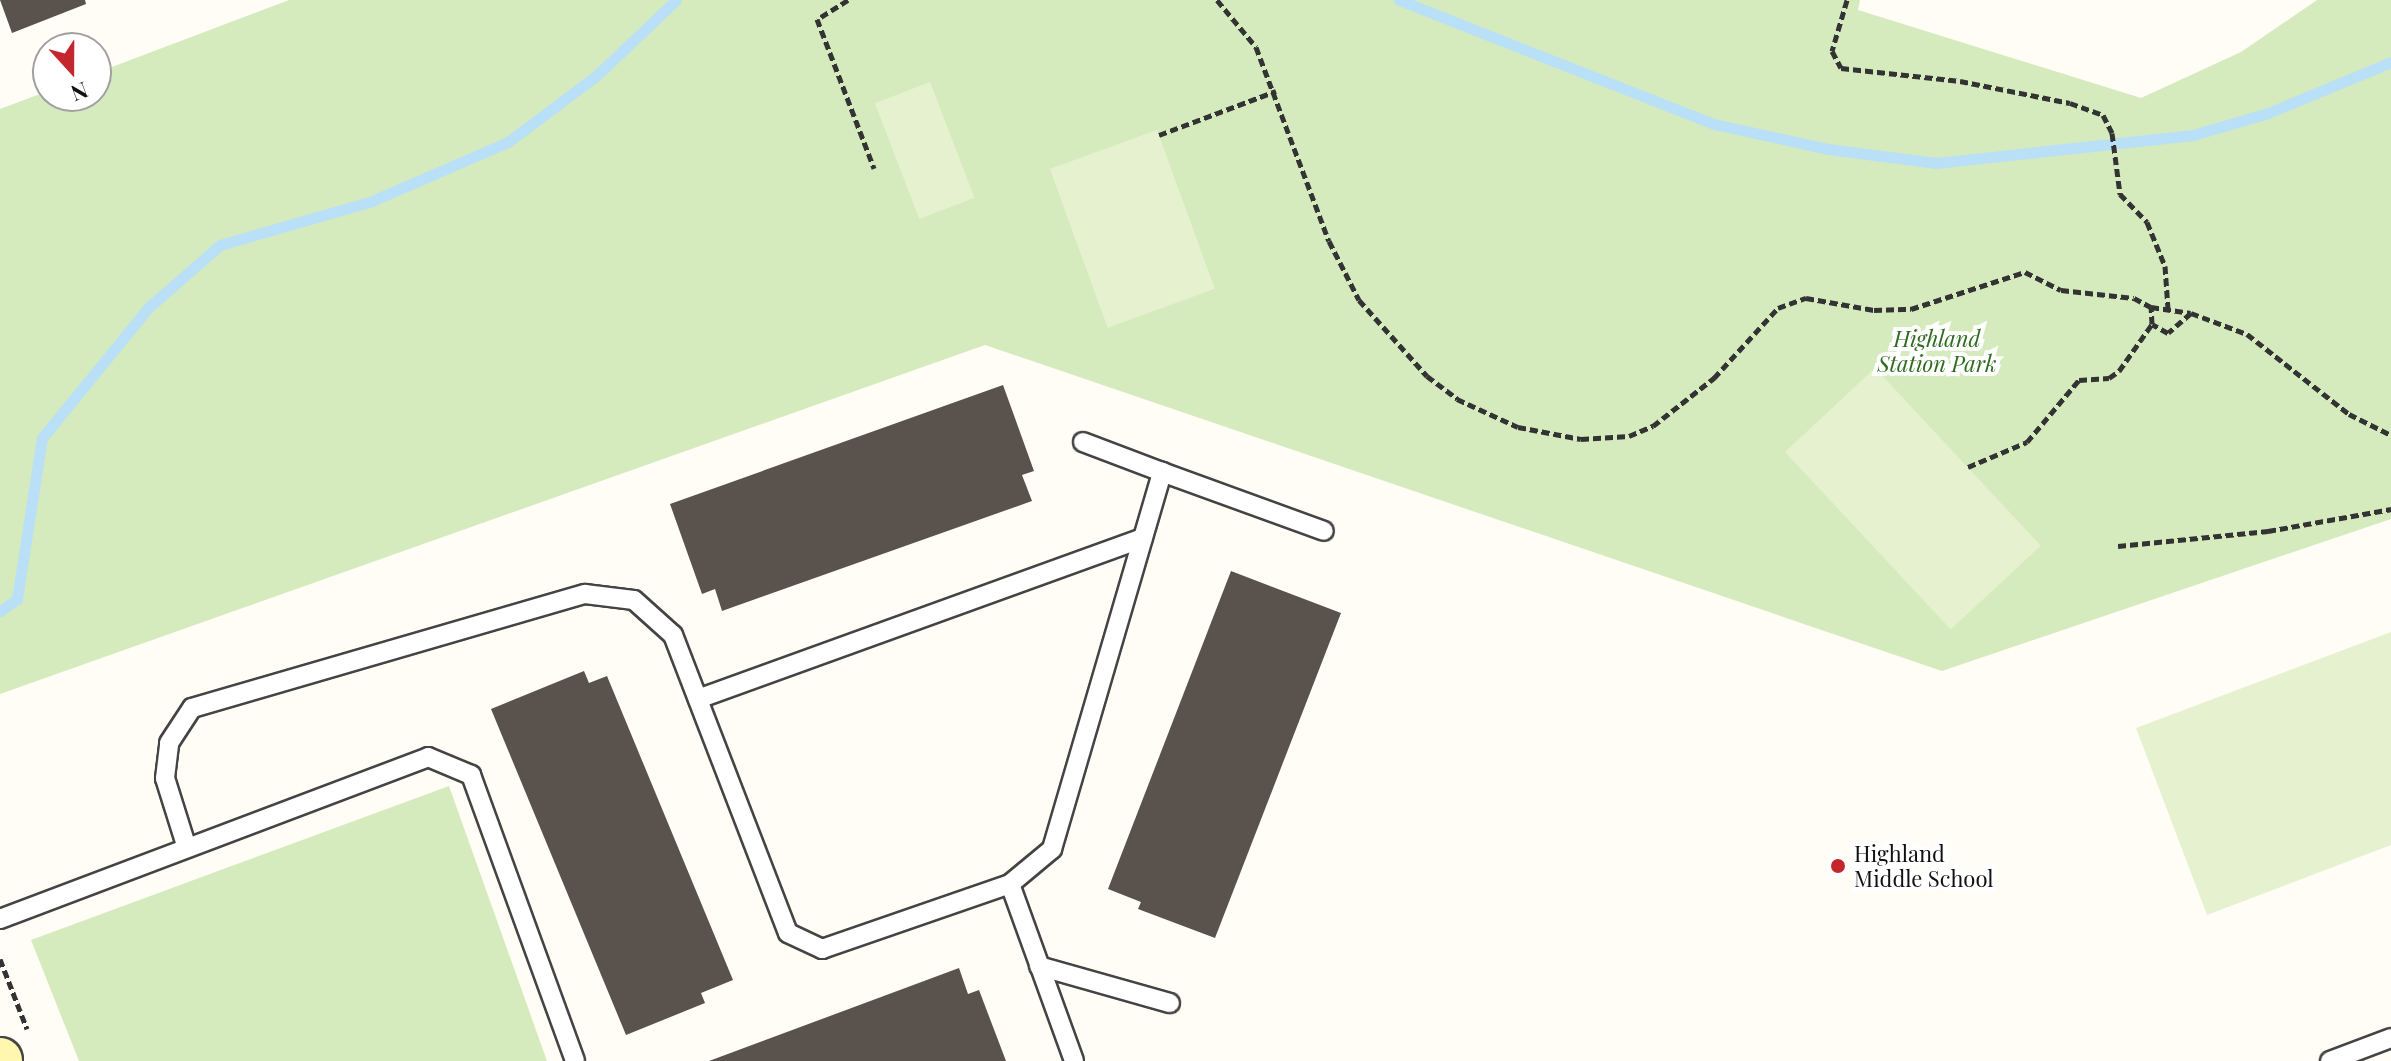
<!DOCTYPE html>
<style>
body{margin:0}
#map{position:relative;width:2391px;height:1061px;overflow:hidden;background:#fffdf5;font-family:"Playfair Display",serif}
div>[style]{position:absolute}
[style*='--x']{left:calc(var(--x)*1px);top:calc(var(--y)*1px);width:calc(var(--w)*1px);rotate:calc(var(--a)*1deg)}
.green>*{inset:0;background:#d5ebbd}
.pitch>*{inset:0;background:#e6f2cf;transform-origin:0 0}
.stream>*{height:11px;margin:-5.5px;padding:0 5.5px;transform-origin:5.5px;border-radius:5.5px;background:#b9e0f7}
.building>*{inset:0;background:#5a524d}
.path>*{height:5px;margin-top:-2.5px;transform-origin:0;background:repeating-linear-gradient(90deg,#333 0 8px,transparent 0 12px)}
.roads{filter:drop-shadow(2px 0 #444) drop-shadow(-2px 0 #444) drop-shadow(0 2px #444) drop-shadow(0 -2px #444)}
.lane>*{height:18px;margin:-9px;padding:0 9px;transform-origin:9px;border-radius:9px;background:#fff}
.secondary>*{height:44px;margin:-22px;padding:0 22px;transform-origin:22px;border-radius:22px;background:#fff6b0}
.dots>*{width:22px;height:22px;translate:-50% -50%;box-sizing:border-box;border:4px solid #fff;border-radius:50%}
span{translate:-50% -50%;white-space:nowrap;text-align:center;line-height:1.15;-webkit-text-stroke:8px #fff;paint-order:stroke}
.park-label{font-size:22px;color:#2f6b1f;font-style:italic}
.poi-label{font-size:22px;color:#111}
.left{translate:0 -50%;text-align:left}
.north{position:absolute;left:32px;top:32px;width:80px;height:80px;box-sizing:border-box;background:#fff;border:2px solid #a0a0a0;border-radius:50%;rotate:159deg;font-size:22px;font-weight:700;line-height:32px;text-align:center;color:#111}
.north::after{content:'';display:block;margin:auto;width:28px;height:36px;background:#c4262e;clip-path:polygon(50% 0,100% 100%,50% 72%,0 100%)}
</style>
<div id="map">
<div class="green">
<i style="clip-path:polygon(289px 0,1860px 0,1858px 10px,2141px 98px,2241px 52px,2317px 0,2391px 0,2391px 519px,1942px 671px,985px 345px,0 694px,0 109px,48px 91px,48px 96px,96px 96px,96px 73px)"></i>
<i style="clip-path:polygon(449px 786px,547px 1061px,79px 1061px,31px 940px)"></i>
</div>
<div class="pitch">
<i style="left:930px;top:82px;width:124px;height:59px;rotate:69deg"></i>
<i style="left:1157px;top:130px;width:169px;height:114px;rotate:70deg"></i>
<i style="left:1875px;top:368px;width:243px;height:123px;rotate:47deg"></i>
<i style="clip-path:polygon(2391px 632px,2391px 845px,2207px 915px,2136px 728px)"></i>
</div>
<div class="stream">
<i style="--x:1399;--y:0;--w:339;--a:21.5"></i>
<i style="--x:1714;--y:124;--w:117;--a:12.4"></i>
<i style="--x:1828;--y:149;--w:109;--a:7.4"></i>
<i style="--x:1936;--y:163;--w:259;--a:-6.2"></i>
<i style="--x:2193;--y:135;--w:78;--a:-16.3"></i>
<i style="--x:2268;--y:113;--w:133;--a:-22.5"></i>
<i style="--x:0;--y:611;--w:21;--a:-35"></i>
<i style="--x:17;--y:599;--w:163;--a:-81.2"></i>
<i style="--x:42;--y:438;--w:169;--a:-50.8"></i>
<i style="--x:149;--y:307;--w:94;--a:-41.1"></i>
<i style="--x:220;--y:245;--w:158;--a:-16.1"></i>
<i style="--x:372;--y:201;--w:148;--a:-23.5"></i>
<i style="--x:508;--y:142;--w:110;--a:-36.9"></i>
<i style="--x:596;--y:76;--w:110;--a:-43.5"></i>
</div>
<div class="building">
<i style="clip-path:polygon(0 0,85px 0,86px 4px,12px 33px)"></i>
<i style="clip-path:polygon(1003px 385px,1034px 471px,1022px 475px,1032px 501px,722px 611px,715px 589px,702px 594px,670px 504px)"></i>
<i style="clip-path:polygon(1231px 571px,1341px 613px,1215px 938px,1138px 909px,1141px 902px,1108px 889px)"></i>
<i style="clip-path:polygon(584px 671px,589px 683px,607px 676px,733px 980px,701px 993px,705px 1003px,626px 1035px,491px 709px)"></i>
<i style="clip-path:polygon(959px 968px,968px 994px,979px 990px,1006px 1061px,709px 1061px)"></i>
</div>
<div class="path">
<i style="--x:848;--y:0;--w:36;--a:148"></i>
<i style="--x:817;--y:19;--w:160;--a:69.1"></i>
<i style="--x:1217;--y:0;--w:61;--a:50.3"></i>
<i style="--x:1256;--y:47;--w:207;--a:69.4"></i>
<i style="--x:1329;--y:241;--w:66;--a:63"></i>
<i style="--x:1359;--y:300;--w:102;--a:48.2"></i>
<i style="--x:1427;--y:376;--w:38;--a:37"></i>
<i style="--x:1457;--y:399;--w:67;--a:24.7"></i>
<i style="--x:1518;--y:427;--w:64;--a:10.8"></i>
<i style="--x:1581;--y:439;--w:48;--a:-3.6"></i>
<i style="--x:1629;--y:436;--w:26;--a:-23"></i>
<i style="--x:1653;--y:426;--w:78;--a:-38.2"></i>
<i style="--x:1714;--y:378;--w:95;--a:-47.6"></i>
<i style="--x:1778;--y:308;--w:30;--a:-20"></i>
<i style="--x:1806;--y:298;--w:69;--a:10"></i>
<i style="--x:1874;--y:310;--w:37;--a:-2"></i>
<i style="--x:1911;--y:309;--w:120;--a:-18"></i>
<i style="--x:2025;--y:272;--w:40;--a:26.6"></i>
<i style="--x:2061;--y:290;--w:73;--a:6.3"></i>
<i style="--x:2134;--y:298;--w:19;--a:28"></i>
<i style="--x:1847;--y:0;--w:53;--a:106.4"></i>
<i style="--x:1832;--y:51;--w:19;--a:62"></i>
<i style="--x:1841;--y:68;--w:120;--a:6.2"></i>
<i style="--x:1960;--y:81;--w:112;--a:11.3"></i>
<i style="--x:2070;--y:103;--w:35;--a:20"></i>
<i style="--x:2103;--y:115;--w:20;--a:63"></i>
<i style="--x:2112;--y:133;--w:62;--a:82.5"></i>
<i style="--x:2120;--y:194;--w:39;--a:46"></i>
<i style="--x:2147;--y:222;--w:48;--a:67.8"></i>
<i style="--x:2165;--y:266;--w:43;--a:86"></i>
<i style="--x:1159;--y:135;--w:125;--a:-20.6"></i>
<i style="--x:2191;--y:313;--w:30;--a:139"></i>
<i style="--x:2168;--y:333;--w:18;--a:-151"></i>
<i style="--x:2152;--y:324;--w:17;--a:-93"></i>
<i style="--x:2151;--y:307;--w:40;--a:8.5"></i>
<i style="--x:2191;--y:313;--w:60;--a:20.6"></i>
<i style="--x:2247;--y:334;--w:130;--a:38.1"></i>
<i style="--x:2349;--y:414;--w:47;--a:26.6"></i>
<i style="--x:1968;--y:467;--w:64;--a:-23"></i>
<i style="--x:2027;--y:442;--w:81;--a:-50"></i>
<i style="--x:2079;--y:380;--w:30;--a:-4"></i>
<i style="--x:2109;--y:378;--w:12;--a:-35"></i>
<i style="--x:2119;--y:371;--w:57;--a:-54.9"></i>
<i style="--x:2118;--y:546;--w:151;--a:-5.7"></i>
<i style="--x:2268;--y:531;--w:125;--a:-10.1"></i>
<i style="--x:0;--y:959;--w:75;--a:68.9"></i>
</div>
<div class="roads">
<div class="lane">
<i style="--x:1083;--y:442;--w:85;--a:20.8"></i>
<i style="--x:698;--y:699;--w:473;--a:-19.9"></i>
<i style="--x:186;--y:845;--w:70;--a:-107.4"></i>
<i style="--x:165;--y:778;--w:35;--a:-83"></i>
<i style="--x:169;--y:743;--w:42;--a:-56.7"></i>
<i style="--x:192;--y:708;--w:409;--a:-16.2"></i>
<i style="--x:585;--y:594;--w:49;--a:7"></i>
<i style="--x:634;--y:600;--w:52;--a:41.9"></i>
<i style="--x:673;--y:635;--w:319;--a:68.9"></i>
<i style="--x:788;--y:933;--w:38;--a:25"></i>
<i style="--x:822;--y:949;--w:199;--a:-19.1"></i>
<i style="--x:1010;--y:884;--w:188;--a:70.1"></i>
<i style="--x:1010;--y:884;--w:55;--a:-39.8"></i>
<i style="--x:1052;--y:849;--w:393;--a:-73.7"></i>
<i style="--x:1162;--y:472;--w:172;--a:20"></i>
<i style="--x:0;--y:919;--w:458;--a:-20.7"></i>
<i style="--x:428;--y:757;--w:47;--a:22.7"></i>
<i style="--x:471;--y:775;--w:304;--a:70"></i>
<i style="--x:1039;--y:966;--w:136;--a:15.8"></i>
<i style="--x:2330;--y:1061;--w:65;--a:-20.7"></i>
</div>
<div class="secondary">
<i style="--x:0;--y:1060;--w:1;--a:90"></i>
</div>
</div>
<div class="dots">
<i style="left:1838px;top:866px;background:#c4262e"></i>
</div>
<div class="park-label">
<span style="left:1937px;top:351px">Highland<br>Station Park</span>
</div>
<div class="poi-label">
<span class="left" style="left:1854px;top:866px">Highland<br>Middle School</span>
</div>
<div class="north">N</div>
</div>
